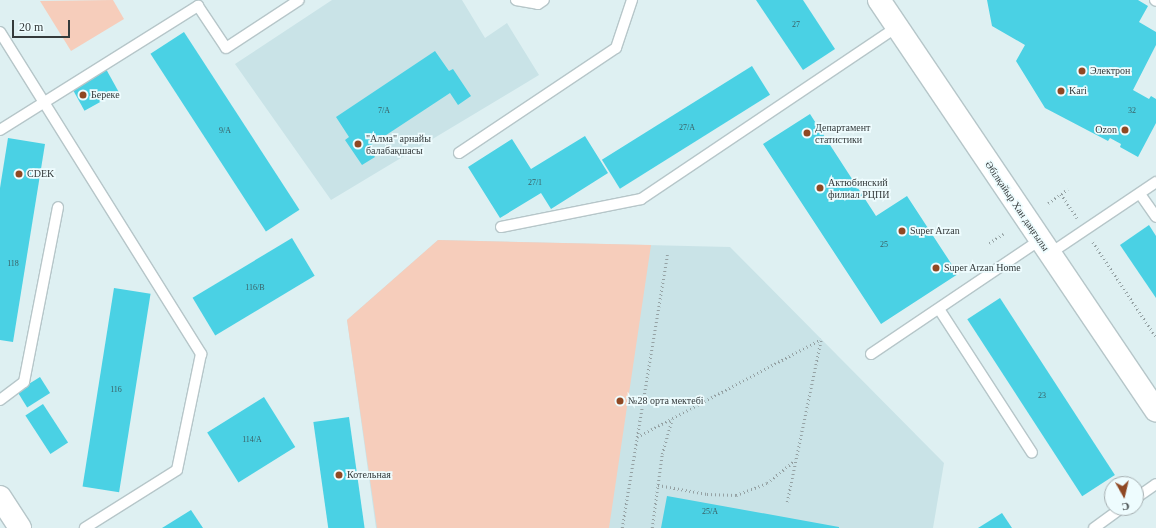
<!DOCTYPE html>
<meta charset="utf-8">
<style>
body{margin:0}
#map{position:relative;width:1156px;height:528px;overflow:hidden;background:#def0f2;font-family:"Times New Roman",serif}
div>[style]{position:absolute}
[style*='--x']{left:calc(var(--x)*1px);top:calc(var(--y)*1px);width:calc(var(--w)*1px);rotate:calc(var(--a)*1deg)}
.built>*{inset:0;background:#c9e3e7}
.green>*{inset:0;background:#f6cdbb}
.building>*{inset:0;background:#4ad1e4;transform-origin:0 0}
.path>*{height:2.5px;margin-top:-1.25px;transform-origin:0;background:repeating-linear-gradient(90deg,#95a2a4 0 1px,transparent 0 4px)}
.roads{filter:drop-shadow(1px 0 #b6c6c9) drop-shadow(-1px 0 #b6c6c9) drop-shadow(0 1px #b6c6c9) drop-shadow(0 -1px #b6c6c9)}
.service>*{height:10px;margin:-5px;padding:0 5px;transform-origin:5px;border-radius:5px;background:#fff}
.tertiary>*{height:22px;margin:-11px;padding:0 11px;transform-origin:11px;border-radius:11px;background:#fff}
.dots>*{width:11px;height:11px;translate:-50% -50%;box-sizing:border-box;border:2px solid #eefcfe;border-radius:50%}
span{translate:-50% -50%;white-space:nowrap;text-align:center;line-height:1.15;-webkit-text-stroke:3.5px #eefcfe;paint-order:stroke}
.number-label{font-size:8px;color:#3a6065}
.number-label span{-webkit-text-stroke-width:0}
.poi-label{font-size:10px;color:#343a3b}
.left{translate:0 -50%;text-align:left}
.right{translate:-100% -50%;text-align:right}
.street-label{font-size:10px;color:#343a3b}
.north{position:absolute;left:1104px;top:476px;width:40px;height:40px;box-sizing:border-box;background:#eefcfe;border:1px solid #a4aeb0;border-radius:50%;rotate:172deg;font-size:11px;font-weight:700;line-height:16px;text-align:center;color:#343a3b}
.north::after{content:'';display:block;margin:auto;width:14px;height:18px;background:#8f4823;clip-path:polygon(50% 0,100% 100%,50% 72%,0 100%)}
.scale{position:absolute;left:12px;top:20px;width:58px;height:18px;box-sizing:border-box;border:2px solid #343a3b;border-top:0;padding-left:5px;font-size:12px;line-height:14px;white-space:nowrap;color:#343a3b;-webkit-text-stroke:3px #eefcfe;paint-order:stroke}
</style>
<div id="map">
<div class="built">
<i style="clip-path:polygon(332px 0,462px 0,485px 38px,507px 23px,539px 75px,331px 200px,235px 64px)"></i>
<i style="clip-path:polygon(438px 240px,730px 247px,944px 463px,933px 528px,376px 528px,347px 320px)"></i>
</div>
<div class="green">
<i style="clip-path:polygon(113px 0,124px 19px,71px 51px,40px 1px)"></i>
<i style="clip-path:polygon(438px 240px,651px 245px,609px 528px,377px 528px,347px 320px)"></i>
</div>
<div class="building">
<i style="clip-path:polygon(756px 0,803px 0,835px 49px,803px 70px)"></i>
<i style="clip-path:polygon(987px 0,1138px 0,1148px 6px,1139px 22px,1156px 32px,1156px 45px,1133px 90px,1149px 99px,1151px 96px,1156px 99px,1156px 123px,1138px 157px,1120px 147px,1121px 144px,1110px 138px,1108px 141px,1045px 108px,1016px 61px,1025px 45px,992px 26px)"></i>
<i style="left:184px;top:32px;width:212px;height:40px;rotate:57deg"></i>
<i style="clip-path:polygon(435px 51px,449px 71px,453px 69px,471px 96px,458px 105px,450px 93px,368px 147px,375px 157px,362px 165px,345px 140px,349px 137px,336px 117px)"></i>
<i style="left:752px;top:66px;width:34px;height:177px;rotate:58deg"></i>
<i style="left:106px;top:69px;width:26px;height:39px;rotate:61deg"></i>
<i style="clip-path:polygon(810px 114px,876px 216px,907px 196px,958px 274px,881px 324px,763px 144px)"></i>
<i style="clip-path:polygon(585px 136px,608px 173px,551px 209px,541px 193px,500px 218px,468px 167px,512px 139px,531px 169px)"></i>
<i style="clip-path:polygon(8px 138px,45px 144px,13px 342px,0 340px,0 188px)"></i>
<i style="clip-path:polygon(1149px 225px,1156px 236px,1156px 298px,1120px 245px)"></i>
<i style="left:292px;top:238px;width:44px;height:116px;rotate:59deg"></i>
<i style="left:114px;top:288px;width:37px;height:201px;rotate:9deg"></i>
<i style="left:1000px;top:298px;width:211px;height:39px;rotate:57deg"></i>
<i style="left:40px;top:377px;width:19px;height:27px;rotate:58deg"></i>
<i style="left:264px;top:397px;width:59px;height:67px;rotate:58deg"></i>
<i style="left:43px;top:404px;width:46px;height:21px;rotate:57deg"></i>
<i style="left:349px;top:417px;width:112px;height:36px;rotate:82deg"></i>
<i style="clip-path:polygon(667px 496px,839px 527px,839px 528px,661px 528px)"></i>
<i style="clip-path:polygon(191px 510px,203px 528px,162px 528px)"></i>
<i style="clip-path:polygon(1002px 513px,1012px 528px,978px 528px)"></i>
</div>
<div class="path">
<i style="--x:1061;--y:194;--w:29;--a:56"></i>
<i style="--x:1048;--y:203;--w:24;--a:-35"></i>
<i style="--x:1093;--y:242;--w:114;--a:56.4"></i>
<i style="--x:989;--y:243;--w:17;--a:-33"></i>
<i style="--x:637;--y:437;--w:208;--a:-28"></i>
<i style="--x:658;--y:485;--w:50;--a:10.4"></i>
<i style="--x:707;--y:494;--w:29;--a:2"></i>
<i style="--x:736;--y:495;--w:33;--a:-21"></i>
<i style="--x:767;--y:483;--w:36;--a:-39"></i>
<i style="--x:787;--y:502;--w:167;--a:-78.2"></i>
<i style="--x:622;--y:528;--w:277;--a:-80.6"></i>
<i style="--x:652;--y:528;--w:75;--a:-82.3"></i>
<i style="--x:662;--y:454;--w:36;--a:-74"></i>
</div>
<div class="roads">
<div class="service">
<i style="--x:516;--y:0;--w:22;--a:10"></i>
<i style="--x:538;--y:4;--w:7;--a:-34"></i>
<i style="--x:1155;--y:0;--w:1;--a:45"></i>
<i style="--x:0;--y:32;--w:380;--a:58"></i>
<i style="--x:201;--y:354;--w:118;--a:101.7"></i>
<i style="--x:177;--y:470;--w:109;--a:147.8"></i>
<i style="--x:0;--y:130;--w:234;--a:-32.1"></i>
<i style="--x:198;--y:6;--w:50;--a:56.3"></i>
<i style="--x:226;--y:48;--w:87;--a:-33.3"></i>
<i style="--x:459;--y:153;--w:189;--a:-33.8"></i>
<i style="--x:616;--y:48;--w:51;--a:-71.6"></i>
<i style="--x:1140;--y:194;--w:28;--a:55"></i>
<i style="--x:501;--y:227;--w:143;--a:-11.3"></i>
<i style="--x:641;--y:199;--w:308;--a:-33.9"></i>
<i style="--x:1049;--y:254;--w:129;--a:-33.9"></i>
<i style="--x:939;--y:309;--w:171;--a:57.1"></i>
<i style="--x:871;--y:354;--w:204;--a:-34"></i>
<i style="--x:0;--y:400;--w:30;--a:-37"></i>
<i style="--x:24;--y:382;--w:178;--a:-79"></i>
<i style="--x:1136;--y:498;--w:24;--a:-35"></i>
<i style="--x:1094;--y:528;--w:34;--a:-36"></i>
</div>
<div class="tertiary">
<i style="--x:879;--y:0;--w:495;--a:56"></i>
<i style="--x:0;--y:497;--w:37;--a:57"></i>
</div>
</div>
<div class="dots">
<i style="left:1082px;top:71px;background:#8f4823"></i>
<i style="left:1061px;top:91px;background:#8f4823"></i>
<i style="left:83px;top:95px;background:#8f4823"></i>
<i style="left:1125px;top:130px;background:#8f4823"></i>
<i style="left:807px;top:133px;background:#8f4823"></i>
<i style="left:358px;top:144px;background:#8f4823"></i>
<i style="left:19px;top:174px;background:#8f4823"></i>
<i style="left:820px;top:188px;background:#8f4823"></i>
<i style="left:902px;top:231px;background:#8f4823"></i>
<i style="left:936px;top:268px;background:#8f4823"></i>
<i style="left:620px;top:401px;background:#8f4823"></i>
<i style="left:339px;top:475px;background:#8f4823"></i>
</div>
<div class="number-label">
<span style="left:796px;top:25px">27</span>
<span style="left:384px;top:111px">7/А</span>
<span style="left:1132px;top:111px">32</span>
<span style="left:687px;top:128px">27/А</span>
<span style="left:225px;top:131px">9/А</span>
<span style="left:535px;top:183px">27/1</span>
<span style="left:884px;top:245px">25</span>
<span style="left:13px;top:264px">118</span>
<span style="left:255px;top:288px">116/В</span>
<span style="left:116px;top:390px">116</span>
<span style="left:1042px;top:396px">23</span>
<span style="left:252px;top:440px">114/А</span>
<span style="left:710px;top:512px">25/А</span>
</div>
<div class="poi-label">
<span class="left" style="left:1090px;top:71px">Электрон</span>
<span class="left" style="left:1069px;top:91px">Kari</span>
<span class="left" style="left:91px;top:95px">Береке</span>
<span class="left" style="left:815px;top:133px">Департамент<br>статистики</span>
<span class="right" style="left:1117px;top:130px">Ozon</span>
<span class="left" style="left:366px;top:144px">"Алма" арнайы<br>балабақшасы</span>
<span class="left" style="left:27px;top:174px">CDEK</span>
<span class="left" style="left:828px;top:188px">Актюбинский<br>филиал РЦПИ</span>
<span class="left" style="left:910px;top:231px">Super Arzan</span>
<span class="left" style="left:944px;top:268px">Super Arzan Home</span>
<span class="left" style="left:628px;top:401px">№28 орта мектебі</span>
<span class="left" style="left:347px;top:475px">Котельная</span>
</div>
<div class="street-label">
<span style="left:1017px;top:206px;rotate:56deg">Әбілқайыр Хан даңғылы</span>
</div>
<div class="north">С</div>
<div class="scale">20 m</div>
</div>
